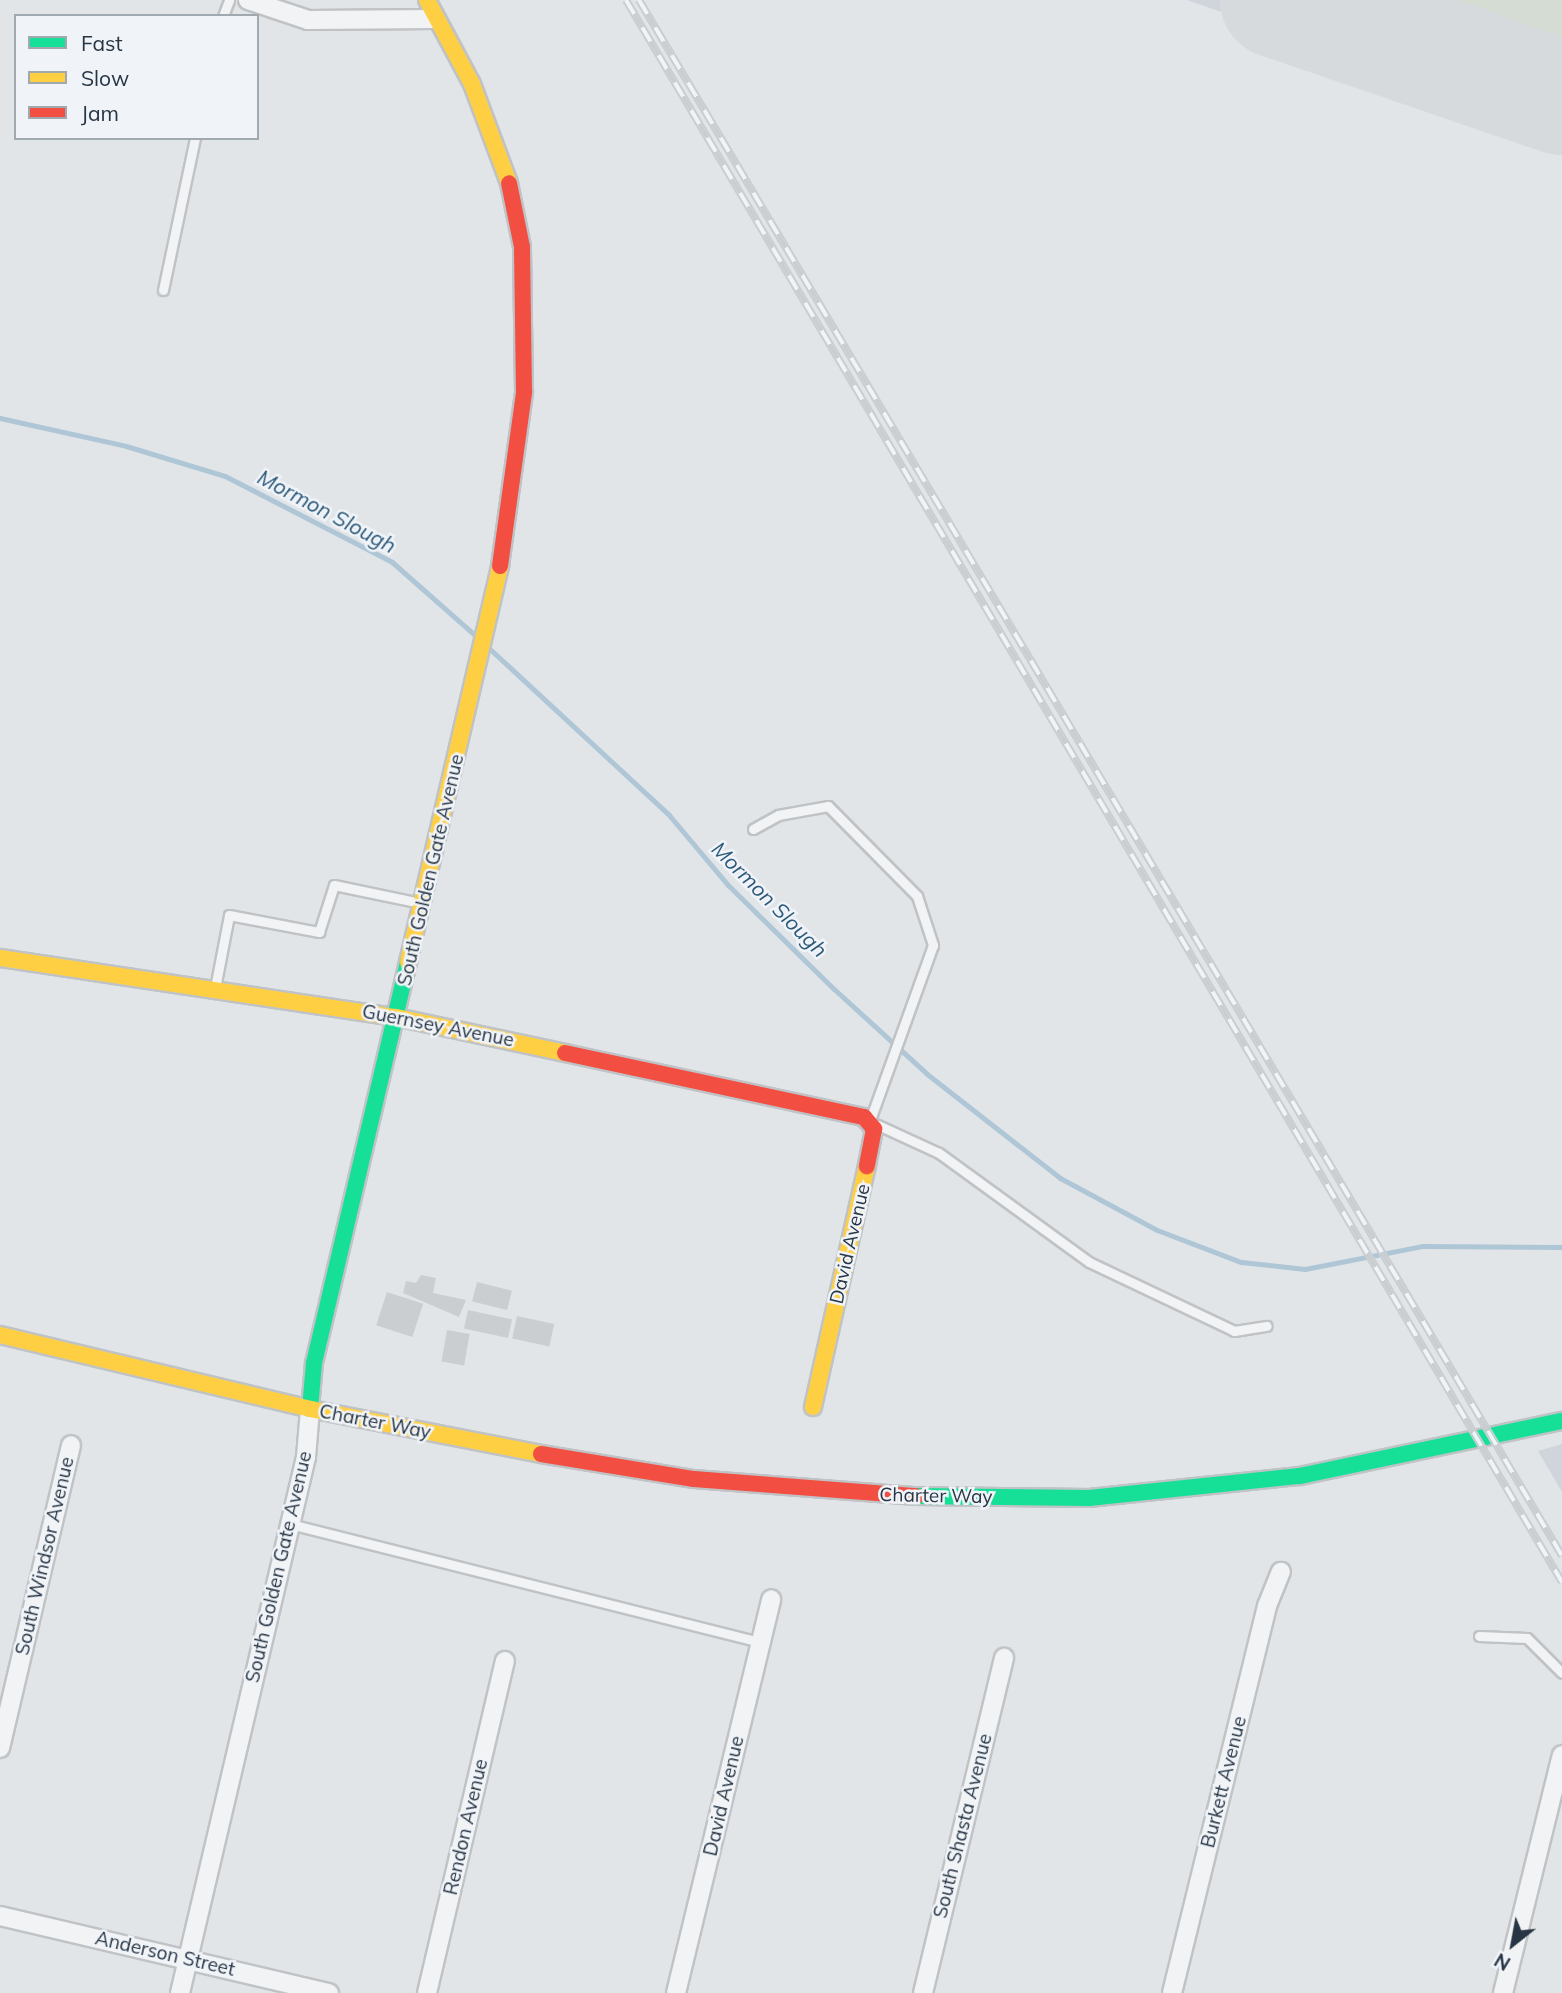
<!DOCTYPE html>
<style>
body{margin:0}
#map{position:relative;width:1562px;height:1993px;overflow:hidden;background:#e2e5e8;font-family:Mulish,sans-serif}
div>[style]{position:absolute}
[style*='--x']{left:calc(var(--x)*1px);top:calc(var(--y)*1px);width:calc(var(--w)*1px);rotate:calc(var(--a)*1deg)}
.built>*{inset:0;background:#d0d5dc}
.green>*{inset:0;background:#d4dcd3}
.stream>*{height:5px;margin:-2.5px;padding:0 2.5px;transform-origin:2.5px;border-radius:2.5px;background:#aec6d6}
.runway>*{height:116px;margin:-58px;padding:0 58px;transform-origin:58px;border-radius:58px;background:#d6dadc}
.building>*{inset:0;background:#cbced1;transform-origin:0 0}
.roads{filter:drop-shadow(2px 0 #c0c3c6) drop-shadow(-2px 0 #c0c3c6) drop-shadow(0 2px #c0c3c6) drop-shadow(0 -2px #c0c3c6)}
.lane>*{height:9px;margin:-4.5px;padding:0 4.5px;transform-origin:4.5px;border-radius:4.5px;background:#f2f3f4}
.street>*{height:18px;margin:-9px;padding:0 9px;transform-origin:9px;border-radius:9px;background:#f2f3f4}
.fast>*{height:16px;margin:-8px;padding:0 8px;transform-origin:8px;border-radius:8px;background:#16e098}
.slow>*{height:16px;margin:-8px;padding:0 8px;transform-origin:8px;border-radius:8px;background:#ffcf43}
.jam>*{height:16px;margin:-8px;padding:0 8px;transform-origin:8px;border-radius:8px;background:#f24e42}
.rail>*{height:8px;margin-top:-4px;transform-origin:0;background:repeating-linear-gradient(90deg,#f0f4f8 0 16px,#cbced0 0 32px);box-sizing:border-box;border-block:2px solid #cbced0}
span{translate:-50% -50%;white-space:nowrap;text-align:center;line-height:1.15;-webkit-text-stroke:5px #f0f4f8;paint-order:stroke}
.street-label{font-size:19px;color:#273544}
.water-label{font-size:21px;color:#2d5a7b;font-style:italic}
.legend{position:absolute;left:14px;top:14px;width:245px;height:126px;box-sizing:border-box;background:#f0f4f8;border:2px solid #a0a8b0;margin:0;padding:9px 12px;list-style:none;font-size:21px;color:#273544}
.legend li{display:flex;align-items:center;gap:14px;height:35px}
.legend b{width:35px;border:2px solid #a0a8b0}
.north{position:absolute;left:1478px;top:1909px;width:70px;height:70px;-webkit-text-stroke:5px #f0f4f8;paint-order:stroke;rotate:211deg;font-size:19px;font-weight:700;line-height:28px;text-align:center;color:#273544}
.north::after{content:'';display:block;margin:auto;width:24px;height:32px;background:#273544;clip-path:polygon(50% 0,100% 100%,50% 72%,0 100%)}
</style>
<div id="map">
<div class="built">
<i style="clip-path:polygon(1187px 0,1367px 0,1562px 68px,1562px 131px)"></i>
<i style="clip-path:polygon(1562px 1444px,1562px 1492px,1538px 1451px)"></i>
</div>
<div class="green">
<i style="clip-path:polygon(1367px 0,1562px 0,1562px 68px)"></i>
</div>
<div class="stream">
<i style="--x:0;--y:418;--w:129;--a:12.5"></i>
<i style="--x:126;--y:446;--w:103;--a:16.9"></i>
<i style="--x:225;--y:476;--w:188;--a:27.2"></i>
<i style="--x:392;--y:562;--w:112;--a:41.4"></i>
<i style="--x:491;--y:650;--w:243;--a:42.8"></i>
<i style="--x:669;--y:815;--w:92;--a:49.9"></i>
<i style="--x:728;--y:885;--w:148;--a:44.5"></i>
<i style="--x:834;--y:989;--w:126;--a:42.4"></i>
<i style="--x:927;--y:1074;--w:169;--a:38"></i>
<i style="--x:1060;--y:1178;--w:110;--a:28.2"></i>
<i style="--x:1157;--y:1230;--w:90;--a:20.9"></i>
<i style="--x:1241;--y:1262;--w:64;--a:6.2"></i>
<i style="--x:1305;--y:1269;--w:119;--a:-11.1"></i>
<i style="--x:1422;--y:1246;--w:140;--a:0.4"></i>
</div>
<div class="runway">
<i style="--x:1278;--y:0;--w:300;--a:18.9"></i>
</div>
<div class="building">
<i style="clip-path:polygon(421px 1275px,436px 1278px,433px 1293px,466px 1300px,459px 1317px,403px 1293px,406px 1281px,416px 1283px)"></i>
<i style="left:477px;top:1282px;width:36px;height:20px;rotate:14deg"></i>
<i style="left:387px;top:1292px;width:38px;height:35px;rotate:18deg"></i>
<i style="left:468px;top:1310px;width:45px;height:19px;rotate:12deg"></i>
<i style="left:517px;top:1316px;width:38px;height:23px;rotate:12deg"></i>
<i style="left:447px;top:1330px;width:23px;height:32px;rotate:10deg"></i>
</div>
<div class="roads">
<div class="lane">
<i style="--x:223;--y:16;--w:17;--a:-69"></i>
<i style="--x:163;--y:290;--w:155;--a:-78.1"></i>
<i style="--x:753;--y:829;--w:29;--a:-29"></i>
<i style="--x:778;--y:815;--w:51;--a:-10.2"></i>
<i style="--x:828;--y:806;--w:127;--a:45.3"></i>
<i style="--x:917;--y:896;--w:52;--a:71.9"></i>
<i style="--x:933;--y:945;--w:183;--a:109.8"></i>
<i style="--x:215;--y:988;--w:74;--a:-79.1"></i>
<i style="--x:229;--y:915;--w:92;--a:10.7"></i>
<i style="--x:319;--y:932;--w:49;--a:-72.3"></i>
<i style="--x:334;--y:885;--w:89;--a:11.7"></i>
<i style="--x:878;--y:1125;--w:67;--a:24.7"></i>
<i style="--x:939;--y:1153;--w:185;--a:36"></i>
<i style="--x:1089;--y:1262;--w:161;--a:25.4"></i>
<i style="--x:1234;--y:1331;--w:33;--a:-9"></i>
<i style="--x:290;--y:1524;--w:486;--a:14.1"></i>
<i style="--x:1479;--y:1636;--w:48;--a:2.4"></i>
<i style="--x:1527;--y:1638;--w:49;--a:45"></i>
</div>
<div class="street">
<i style="--x:248;--y:0;--w:63;--a:18.4"></i>
<i style="--x:308;--y:20;--w:127;--a:-0.5"></i>
<i style="--x:0;--y:1748;--w:311;--a:-76.8"></i>
<i style="--x:0;--y:1916;--w:338;--a:13.2"></i>
<i style="--x:180;--y:1993;--w:551;--a:-76.77"></i>
<i style="--x:306;--y:1457;--w:48;--a:-85.2"></i>
<i style="--x:427;--y:1993;--w:341;--a:-76.8"></i>
<i style="--x:676;--y:1993;--w:405;--a:-76.4"></i>
<i style="--x:923;--y:1993;--w:345;--a:-76.4"></i>
<i style="--x:1172;--y:1993;--w:398;--a:-76.2"></i>
<i style="--x:1267;--y:1606;--w:37;--a:-68"></i>
<i style="--x:1503;--y:1993;--w:245;--a:-76.1"></i>
</div>
<div class="fast">
<i style="--x:310;--y:1409;--w:46;--a:-85"></i>
<i style="--x:314;--y:1363;--w:412;--a:-76.8"></i>
<i style="--x:916;--y:1496;--w:173;--a:0.7"></i>
<i style="--x:1089;--y:1498;--w:212;--a:-6"></i>
<i style="--x:1300;--y:1476;--w:268;--a:-11.9"></i>
</div>
<div class="slow">
<i style="--x:427;--y:0;--w:95;--a:61.8"></i>
<i style="--x:472;--y:84;--w:106;--a:69.5"></i>
<i style="--x:0;--y:958;--w:400;--a:8.5"></i>
<i style="--x:396;--y:1017;--w:173;--a:12"></i>
<i style="--x:408;--y:962;--w:407;--a:-76.9"></i>
<i style="--x:0;--y:1335;--w:319;--a:13.4"></i>
<i style="--x:310;--y:1409;--w:235;--a:11"></i>
<i style="--x:813;--y:1407;--w:247;--a:-77.4"></i>
</div>
<div class="jam">
<i style="--x:500;--y:566;--w:176;--a:-82.1"></i>
<i style="--x:524;--y:392;--w:145;--a:-90.8"></i>
<i style="--x:522;--y:247;--w:65;--a:-101.5"></i>
<i style="--x:565;--y:1053;--w:306;--a:12.1"></i>
<i style="--x:864;--y:1117;--w:16;--a:50"></i>
<i style="--x:874;--y:1129;--w:38;--a:101"></i>
<i style="--x:541;--y:1454;--w:155;--a:9.3"></i>
<i style="--x:694;--y:1479;--w:223;--a:4.4"></i>
</div>
</div>
<div class="rail">
<i style="--x:626;--y:0;--w:1838;--a:59.39"></i>
<i style="--x:639;--y:0;--w:1809;--a:59.32"></i>
</div>
<div class="street-label">
<span style="left:431px;top:870px;rotate:-77deg">South Golden Gate Avenue</span>
<span style="left:438px;top:1026px;rotate:11deg">Guernsey Avenue</span>
<span style="left:850px;top:1244px;rotate:-77deg">David Avenue</span>
<span style="left:375px;top:1422px;rotate:11deg">Charter Way</span>
<span style="left:936px;top:1496px;rotate:1deg">Charter Way</span>
<span style="left:45px;top:1556px;rotate:-77deg">South Windsor Avenue</span>
<span style="left:279px;top:1567px;rotate:-77deg">South Golden Gate Avenue</span>
<span style="left:1224px;top:1782px;rotate:-76deg">Burkett Avenue</span>
<span style="left:724px;top:1796px;rotate:-77deg">David Avenue</span>
<span style="left:963px;top:1826px;rotate:-76deg">South Shasta Avenue</span>
<span style="left:466px;top:1827px;rotate:-77deg">Rendon Avenue</span>
<span style="left:165px;top:1954px;rotate:13deg">Anderson Street</span>
</div>
<div class="water-label">
<span style="left:327px;top:511px;rotate:28deg">Mormon Slough</span>
<span style="left:770px;top:899px;rotate:45deg">Mormon Slough</span>
</div>
<ul class="legend">
<li><b style="height:9px;background:#16e098"></b>Fast</li>
<li><b style="height:9px;background:#ffcf43"></b>Slow</li>
<li><b style="height:9px;background:#f24e42"></b>Jam</li>
</ul>
<div class="north">N</div>
</div>
